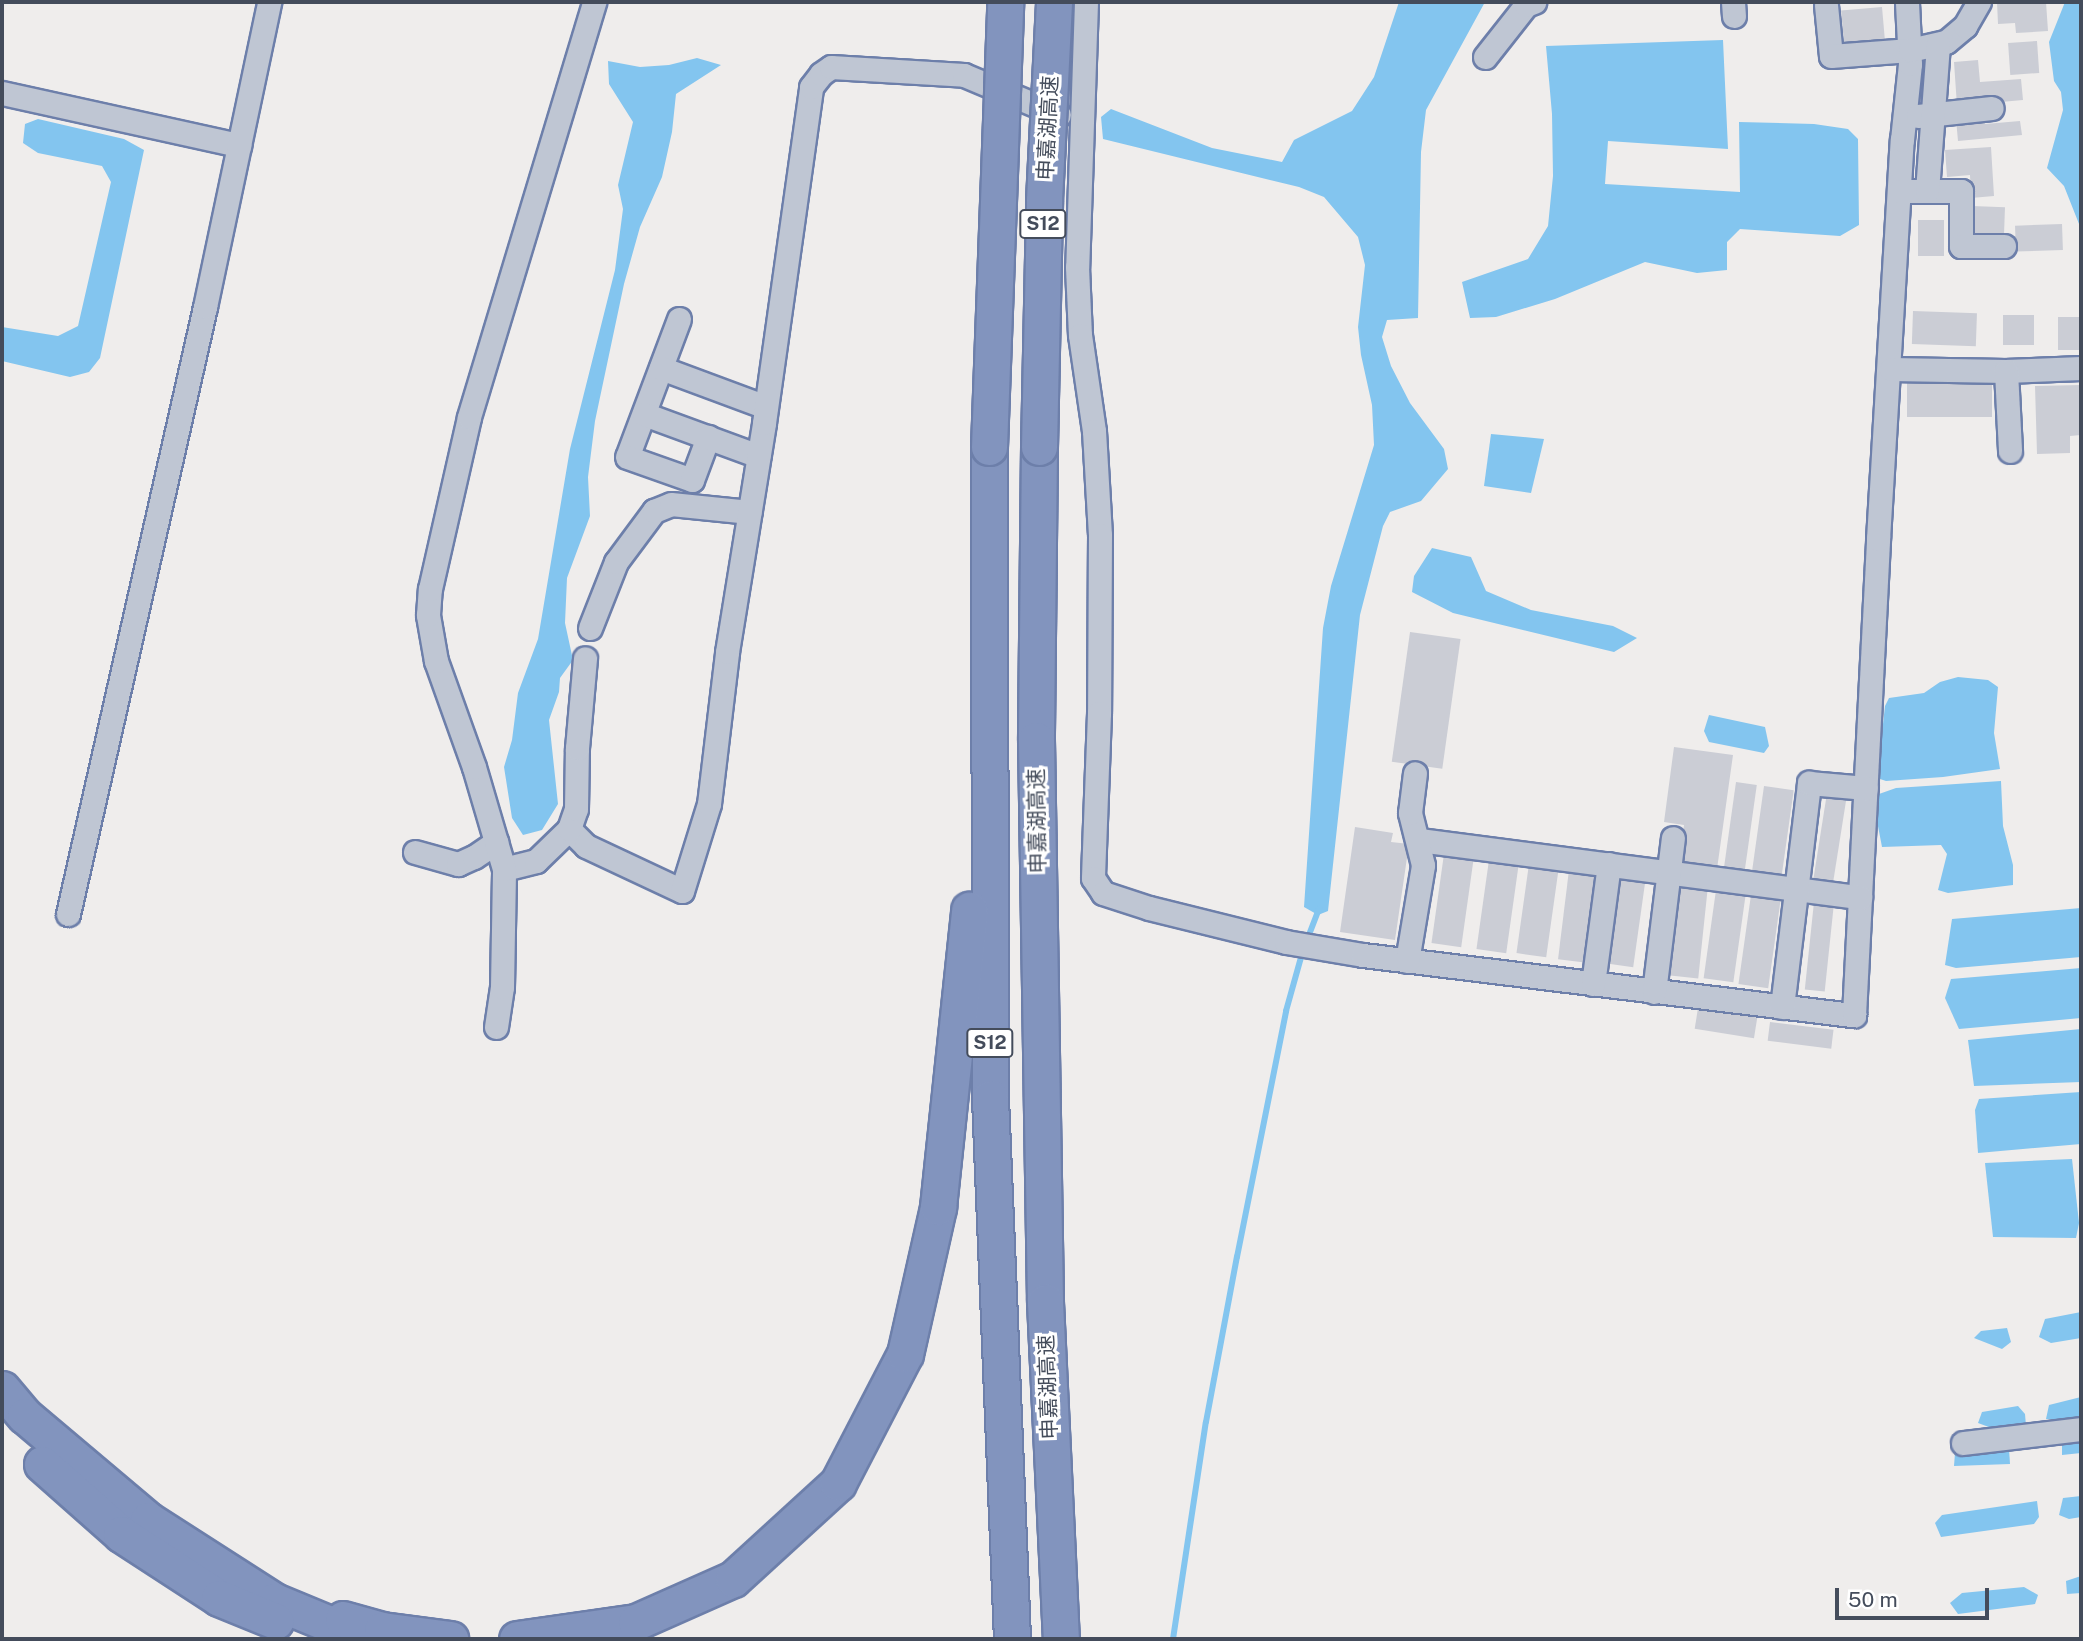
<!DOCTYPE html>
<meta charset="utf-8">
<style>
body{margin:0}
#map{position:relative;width:2083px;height:1641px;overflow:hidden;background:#efedec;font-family:"Public Sans","Noto Sans SC",sans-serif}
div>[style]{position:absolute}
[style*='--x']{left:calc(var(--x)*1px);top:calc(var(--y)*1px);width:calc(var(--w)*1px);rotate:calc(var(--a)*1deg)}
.water>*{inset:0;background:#83c5ef}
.stream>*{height:6px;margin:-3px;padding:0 3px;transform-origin:3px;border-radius:3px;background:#83c5ef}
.building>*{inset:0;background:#cbcdd5;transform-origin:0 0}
.roads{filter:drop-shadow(2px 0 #6d7faa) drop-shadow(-2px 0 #6d7faa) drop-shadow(0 2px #6d7faa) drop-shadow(0 -2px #6d7faa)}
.minor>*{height:23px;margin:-11.5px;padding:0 11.5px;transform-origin:11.5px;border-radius:11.5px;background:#bfc6d3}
.highway>*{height:35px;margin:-17.5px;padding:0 17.5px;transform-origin:17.5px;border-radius:17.5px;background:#8294be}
.bridges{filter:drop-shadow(2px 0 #6d7faa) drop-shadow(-2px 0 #6d7faa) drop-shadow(0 2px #6d7faa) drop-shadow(0 -2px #6d7faa)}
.highway-bridge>*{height:35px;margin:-17.5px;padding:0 17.5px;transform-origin:17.5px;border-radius:17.5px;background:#8294be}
span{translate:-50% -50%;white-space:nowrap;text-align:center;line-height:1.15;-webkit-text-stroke:6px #fff;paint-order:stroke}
.shield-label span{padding:2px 5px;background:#fff;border:2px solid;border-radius:5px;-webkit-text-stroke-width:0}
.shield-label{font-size:19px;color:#444c5b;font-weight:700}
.street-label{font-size:21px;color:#444c5b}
.frame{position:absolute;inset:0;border:4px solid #444c5b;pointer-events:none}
.scale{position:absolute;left:1835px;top:1588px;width:154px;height:32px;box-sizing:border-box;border:4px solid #444c5b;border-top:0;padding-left:9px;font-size:21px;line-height:24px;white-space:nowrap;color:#444c5b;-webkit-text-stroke:5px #fff;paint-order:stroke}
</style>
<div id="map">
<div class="water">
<i style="clip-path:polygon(1399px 2px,1485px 2px,1426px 110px,1421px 152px,1418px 318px,1387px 320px,1382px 337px,1391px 366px,1410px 403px,1444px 449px,1448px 469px,1421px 501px,1390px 512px,1383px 526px,1360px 615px,1328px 911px,1318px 915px,1304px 907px,1323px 628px,1331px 586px,1374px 445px,1372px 405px,1361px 355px,1358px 327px,1365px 265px,1358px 237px,1324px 197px,1299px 187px,1103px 139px,1101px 117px,1111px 109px,1212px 148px,1282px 162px,1294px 140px,1352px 111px,1374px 77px)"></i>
<i style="clip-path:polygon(2065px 2px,2081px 2px,2081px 229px,2064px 186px,2047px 168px,2063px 110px,2061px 92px,2054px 81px,2049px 42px)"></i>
<i style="clip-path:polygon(1723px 40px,1728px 149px,1608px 141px,1605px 184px,1740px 192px,1739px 122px,1814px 124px,1848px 129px,1858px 139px,1859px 225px,1840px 236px,1740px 229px,1727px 242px,1727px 270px,1697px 273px,1645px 262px,1555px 299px,1496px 317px,1470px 318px,1462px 282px,1528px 259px,1548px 226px,1553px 176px,1552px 114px,1546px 46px)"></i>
<i style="clip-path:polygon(697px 58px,721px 65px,676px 94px,672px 132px,662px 177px,640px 227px,624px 284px,595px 421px,588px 477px,590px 516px,567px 578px,565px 623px,573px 660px,560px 678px,559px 692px,549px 720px,558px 804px,542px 830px,523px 835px,512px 818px,504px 767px,512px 740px,518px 693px,538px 639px,570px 449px,615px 270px,623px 209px,618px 185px,633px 122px,609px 84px,608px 61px,640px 67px,669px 65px)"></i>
<i style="clip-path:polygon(38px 119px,124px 139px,144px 150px,100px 358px,89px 372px,70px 377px,2px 361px,2px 327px,58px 336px,78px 326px,111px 182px,102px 166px,38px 153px,23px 143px,25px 124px)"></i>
<i style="clip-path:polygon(1491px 434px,1544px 439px,1531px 493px,1484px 486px)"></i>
<i style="clip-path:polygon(1432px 548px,1471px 557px,1486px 591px,1531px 610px,1613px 626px,1637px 638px,1614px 652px,1453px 613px,1412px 592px,1414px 576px)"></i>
<i style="clip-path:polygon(1958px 677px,1988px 680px,1998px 687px,1994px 733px,2000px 769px,1943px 777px,1886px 781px,1877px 778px,1885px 706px,1889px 698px,1924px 693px,1940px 682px)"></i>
<i style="clip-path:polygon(1709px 715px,1765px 727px,1769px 746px,1764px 753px,1709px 742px,1704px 731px)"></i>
<i style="clip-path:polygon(2001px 781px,2003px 826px,2013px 865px,2013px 885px,1948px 893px,1938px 890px,1947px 854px,1941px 845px,1882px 847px,1877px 821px,1879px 794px,1896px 788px)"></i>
<i style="clip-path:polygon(2081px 908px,2081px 957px,1956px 968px,1945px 965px,1952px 919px)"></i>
<i style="clip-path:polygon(2081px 968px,2081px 1018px,1959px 1029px,1945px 998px,1951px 979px)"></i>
<i style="clip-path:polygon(2081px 1029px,2081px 1082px,1974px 1086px,1968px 1040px)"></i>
<i style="clip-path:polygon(2081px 1092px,2081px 1144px,1978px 1153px,1975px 1110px,1979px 1099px)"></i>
<i style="clip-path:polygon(2072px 1159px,2079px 1223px,2076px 1238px,1993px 1237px,1985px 1163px)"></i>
<i style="clip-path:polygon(2081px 1312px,2081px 1338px,2051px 1343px,2039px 1337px,2045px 1319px)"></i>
<i style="clip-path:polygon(2007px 1328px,2011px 1342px,2002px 1349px,1974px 1338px,1981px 1331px)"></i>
<i style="clip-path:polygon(2081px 1397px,2081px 1420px,2046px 1419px,2049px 1405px)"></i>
<i style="clip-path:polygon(2018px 1406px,2025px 1414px,2026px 1426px,1997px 1430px,1978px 1423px,1982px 1412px)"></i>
<i style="clip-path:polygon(2081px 1440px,2081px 1453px,2062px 1455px,2062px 1443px)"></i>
<i style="clip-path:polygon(2009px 1449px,2010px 1464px,1954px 1466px,1955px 1453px)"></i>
<i style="clip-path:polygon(2081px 1496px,2081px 1517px,2069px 1519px,2059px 1515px,2063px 1498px)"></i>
<i style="clip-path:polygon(2037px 1501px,2039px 1517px,2034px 1524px,1941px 1537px,1935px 1523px,1942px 1515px)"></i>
<i style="clip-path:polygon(2081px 1576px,2081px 1593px,2067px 1594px,2066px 1581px)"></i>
<i style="clip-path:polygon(2024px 1587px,2038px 1595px,2035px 1604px,1958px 1614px,1950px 1603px,1962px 1593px)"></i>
</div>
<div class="stream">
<i style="--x:1307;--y:940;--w:34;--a:-69"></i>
<i style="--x:1173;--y:1639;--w:219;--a:-81.4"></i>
<i style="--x:1206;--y:1422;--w:168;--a:-79.4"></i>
<i style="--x:1237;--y:1257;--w:251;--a:-78.7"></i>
<i style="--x:1286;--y:1011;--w:63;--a:-74.4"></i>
</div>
<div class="building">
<i style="clip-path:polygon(1997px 2px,2046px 2px,2048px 31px,2016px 33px,2015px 23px,1998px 24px)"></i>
<i style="left:1882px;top:7px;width:36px;height:41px;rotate:85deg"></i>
<i style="left:2037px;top:41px;width:32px;height:29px;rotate:86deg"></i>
<i style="clip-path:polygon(1978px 60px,1980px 82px,2021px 79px,2023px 100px,1957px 106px,1954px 62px)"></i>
<i style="clip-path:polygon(1984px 116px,1985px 124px,2020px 121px,2022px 135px,1958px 141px,1956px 119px)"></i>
<i style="clip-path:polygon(1991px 147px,1994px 196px,1971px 198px,1970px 175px,1947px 177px,1945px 150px)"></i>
<i style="left:1972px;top:206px;width:33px;height:31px;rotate:2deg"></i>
<i style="left:1918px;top:220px;width:26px;height:36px"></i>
<i style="left:2062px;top:224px;width:26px;height:47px;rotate:88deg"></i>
<i style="left:1913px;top:311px;width:64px;height:33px;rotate:2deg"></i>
<i style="left:2003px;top:315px;width:31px;height:30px"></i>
<i style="left:2081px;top:317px;width:33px;height:23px;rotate:90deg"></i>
<i style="left:1992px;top:381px;width:36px;height:85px;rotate:90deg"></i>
<i style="clip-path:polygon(2081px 385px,2081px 435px,2070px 436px,2070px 453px,2037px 454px,2035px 386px)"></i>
<i style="left:1410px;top:632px;width:51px;height:131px;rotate:8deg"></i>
<i style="clip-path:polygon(1674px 747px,1733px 755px,1717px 869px,1679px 864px,1684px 825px,1664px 822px)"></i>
<i style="left:1736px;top:782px;width:21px;height:89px;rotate:8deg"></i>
<i style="left:1764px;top:786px;width:30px;height:89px;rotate:8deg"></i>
<i style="left:1827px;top:793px;width:20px;height:88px;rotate:9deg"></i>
<i style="clip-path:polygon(1355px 827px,1393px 833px,1391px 842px,1409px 844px,1395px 940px,1340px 932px)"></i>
<i style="left:1444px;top:854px;width:30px;height:90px;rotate:8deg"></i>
<i style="left:1489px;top:860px;width:30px;height:90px;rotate:8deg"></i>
<i style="left:1529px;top:864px;width:30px;height:90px;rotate:8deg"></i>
<i style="left:1569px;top:870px;width:31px;height:90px;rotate:7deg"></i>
<i style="left:1616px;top:874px;width:30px;height:90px;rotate:8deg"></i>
<i style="left:1680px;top:884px;width:28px;height:92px;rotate:6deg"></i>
<i style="left:1716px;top:890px;width:30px;height:89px;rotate:8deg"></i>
<i style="left:1751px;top:895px;width:30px;height:90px;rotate:8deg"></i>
<i style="left:1814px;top:902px;width:20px;height:88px;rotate:6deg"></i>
<i style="left:1698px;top:1008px;width:60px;height:21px;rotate:9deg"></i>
<i style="left:1770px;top:1022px;width:64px;height:19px;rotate:7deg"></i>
</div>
<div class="roads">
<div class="minor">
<i style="--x:1086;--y:2;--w:265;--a:91.9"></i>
<i style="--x:1077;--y:267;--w:68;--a:87.5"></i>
<i style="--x:1080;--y:335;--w:97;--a:81.7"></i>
<i style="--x:1094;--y:431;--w:104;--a:86.7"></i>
<i style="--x:1100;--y:535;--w:178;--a:90.3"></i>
<i style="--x:1099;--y:713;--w:165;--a:92.1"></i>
<i style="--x:1093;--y:878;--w:18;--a:56"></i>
<i style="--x:1103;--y:893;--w:48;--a:18.1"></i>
<i style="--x:1149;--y:908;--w:141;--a:13.9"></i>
<i style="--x:1286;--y:942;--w:78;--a:9.6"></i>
<i style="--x:1363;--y:955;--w:495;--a:7"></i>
<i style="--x:1854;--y:1015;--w:477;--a:-87.1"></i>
<i style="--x:1878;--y:539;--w:400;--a:-86.6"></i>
<i style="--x:1902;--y:140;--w:76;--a:-84"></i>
<i style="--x:1910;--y:64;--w:62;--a:-92.8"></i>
<i style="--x:1733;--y:2;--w:14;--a:86"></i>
<i style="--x:1826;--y:5;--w:51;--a:84.4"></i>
<i style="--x:1831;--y:56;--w:79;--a:-4.3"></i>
<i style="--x:1910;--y:50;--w:37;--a:-13"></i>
<i style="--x:1946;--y:42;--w:25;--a:-40"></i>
<i style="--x:1965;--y:26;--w:28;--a:-60"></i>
<i style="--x:1485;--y:57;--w:66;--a:-51.7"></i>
<i style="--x:1526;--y:5;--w:9;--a:-21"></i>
<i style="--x:2;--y:93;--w:243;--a:12.4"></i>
<i style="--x:1918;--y:116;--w:74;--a:-6.2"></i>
<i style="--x:1900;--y:191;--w:61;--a:0"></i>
<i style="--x:1961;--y:191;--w:55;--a:90"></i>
<i style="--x:1961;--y:246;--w:43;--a:0"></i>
<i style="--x:1927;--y:191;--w:147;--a:-85.7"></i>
<i style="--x:679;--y:319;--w:147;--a:110.6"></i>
<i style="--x:627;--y:457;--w:69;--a:19.5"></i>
<i style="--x:692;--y:480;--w:46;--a:-69.6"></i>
<i style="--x:661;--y:368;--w:112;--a:20.4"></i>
<i style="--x:1891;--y:369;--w:115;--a:1"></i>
<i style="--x:2006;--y:371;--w:75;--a:-2.3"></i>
<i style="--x:2006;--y:371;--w:80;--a:87.1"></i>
<i style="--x:644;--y:414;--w:122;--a:20.1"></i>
<i style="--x:590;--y:628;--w:71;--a:-68.5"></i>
<i style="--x:616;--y:562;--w:64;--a:-53.3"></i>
<i style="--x:654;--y:511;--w:18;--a:-22"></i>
<i style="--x:671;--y:504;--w:79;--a:5.8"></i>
<i style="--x:569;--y:829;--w:24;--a:45"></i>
<i style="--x:586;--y:846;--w:106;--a:25.1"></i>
<i style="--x:682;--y:891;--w:91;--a:-72.8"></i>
<i style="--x:709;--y:804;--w:153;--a:-83.2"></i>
<i style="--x:727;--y:652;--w:232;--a:-80.8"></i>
<i style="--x:764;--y:423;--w:339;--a:-82"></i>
<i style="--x:811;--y:87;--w:16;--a:-52"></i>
<i style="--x:821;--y:74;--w:12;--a:-35"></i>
<i style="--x:831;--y:67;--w:133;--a:3.4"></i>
<i style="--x:964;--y:75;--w:103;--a:22.8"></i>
<i style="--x:1419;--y:840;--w:445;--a:7.4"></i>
<i style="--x:415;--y:852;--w:45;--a:15.6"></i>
<i style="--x:458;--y:864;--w:17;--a:-24"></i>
<i style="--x:474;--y:857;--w:27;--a:-34"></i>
<i style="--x:504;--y:869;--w:33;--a:-14"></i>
<i style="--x:536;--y:861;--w:46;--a:-44.1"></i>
<i style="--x:569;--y:829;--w:21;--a:-71"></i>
<i style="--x:576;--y:809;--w:61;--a:-89.1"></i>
<i style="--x:577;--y:748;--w:90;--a:-84.9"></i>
<i style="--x:68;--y:914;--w:622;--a:-77.28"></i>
<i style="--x:205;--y:307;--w:312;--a:-78.1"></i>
<i style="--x:1407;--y:961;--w:97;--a:-80.5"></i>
<i style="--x:1423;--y:865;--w:54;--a:-104"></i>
<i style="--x:1410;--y:813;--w:40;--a:-82.9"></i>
<i style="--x:1593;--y:984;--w:121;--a:-82.4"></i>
<i style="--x:1654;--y:992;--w:155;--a:-83"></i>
<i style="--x:1782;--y:1007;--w:226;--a:-83.1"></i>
<i style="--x:1809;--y:783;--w:57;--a:5"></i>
<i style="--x:496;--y:1027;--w:40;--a:-81.5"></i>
<i style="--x:502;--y:987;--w:118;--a:-89"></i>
<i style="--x:504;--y:869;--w:106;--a:-106.4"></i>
<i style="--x:474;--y:767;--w:113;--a:-109.7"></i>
<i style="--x:436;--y:661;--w:47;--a:-99.9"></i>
<i style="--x:428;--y:615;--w:26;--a:-86"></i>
<i style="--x:430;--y:589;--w:176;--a:-77.2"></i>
<i style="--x:469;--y:417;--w:433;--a:-73.2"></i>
<i style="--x:1963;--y:1443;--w:119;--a:-6.8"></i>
</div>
<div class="highway">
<i style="--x:989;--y:447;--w:651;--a:89.91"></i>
<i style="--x:990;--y:1098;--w:541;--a:87.67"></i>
<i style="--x:1039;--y:447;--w:293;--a:90.6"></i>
<i style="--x:1036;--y:740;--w:562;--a:89.08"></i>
<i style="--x:1045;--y:1302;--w:337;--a:87.3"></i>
<i style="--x:2;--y:1389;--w:35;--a:50"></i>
<i style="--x:25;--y:1416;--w:161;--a:40.2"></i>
<i style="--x:148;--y:1520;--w:150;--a:32.7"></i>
<i style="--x:274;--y:1601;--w:100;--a:22.4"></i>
<i style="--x:42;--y:1464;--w:106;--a:41.5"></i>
<i style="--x:121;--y:1534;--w:117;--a:33.1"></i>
<i style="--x:219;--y:1598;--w:61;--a:22.3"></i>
<i style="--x:343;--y:1619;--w:41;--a:15.8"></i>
<i style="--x:382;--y:1630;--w:69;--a:7.5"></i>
<i style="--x:517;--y:1639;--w:120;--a:-8.1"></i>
<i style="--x:636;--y:1622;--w:106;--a:-23.9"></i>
<i style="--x:733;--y:1579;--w:142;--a:-42.4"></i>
<i style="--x:838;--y:1483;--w:145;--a:-62.6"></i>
<i style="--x:905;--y:1354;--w:151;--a:-77.3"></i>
<i style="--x:938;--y:1207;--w:299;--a:-84"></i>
</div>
</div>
<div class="bridges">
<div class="highway-bridge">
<i style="--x:989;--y:447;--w:445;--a:-87.9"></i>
<i style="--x:1039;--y:447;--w:247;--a:-88.8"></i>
<i style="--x:1044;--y:200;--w:198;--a:-87.1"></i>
</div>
</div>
<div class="shield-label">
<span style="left:1043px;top:224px">S12</span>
<span style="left:990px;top:1043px">S12</span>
</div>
<div class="street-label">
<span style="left:1048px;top:128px;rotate:-87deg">申嘉湖高速</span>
<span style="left:1037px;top:821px;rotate:-91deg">申嘉湖高速</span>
<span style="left:1048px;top:1387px;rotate:-92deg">申嘉湖高速</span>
</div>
<div class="frame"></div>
<div class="scale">50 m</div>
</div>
